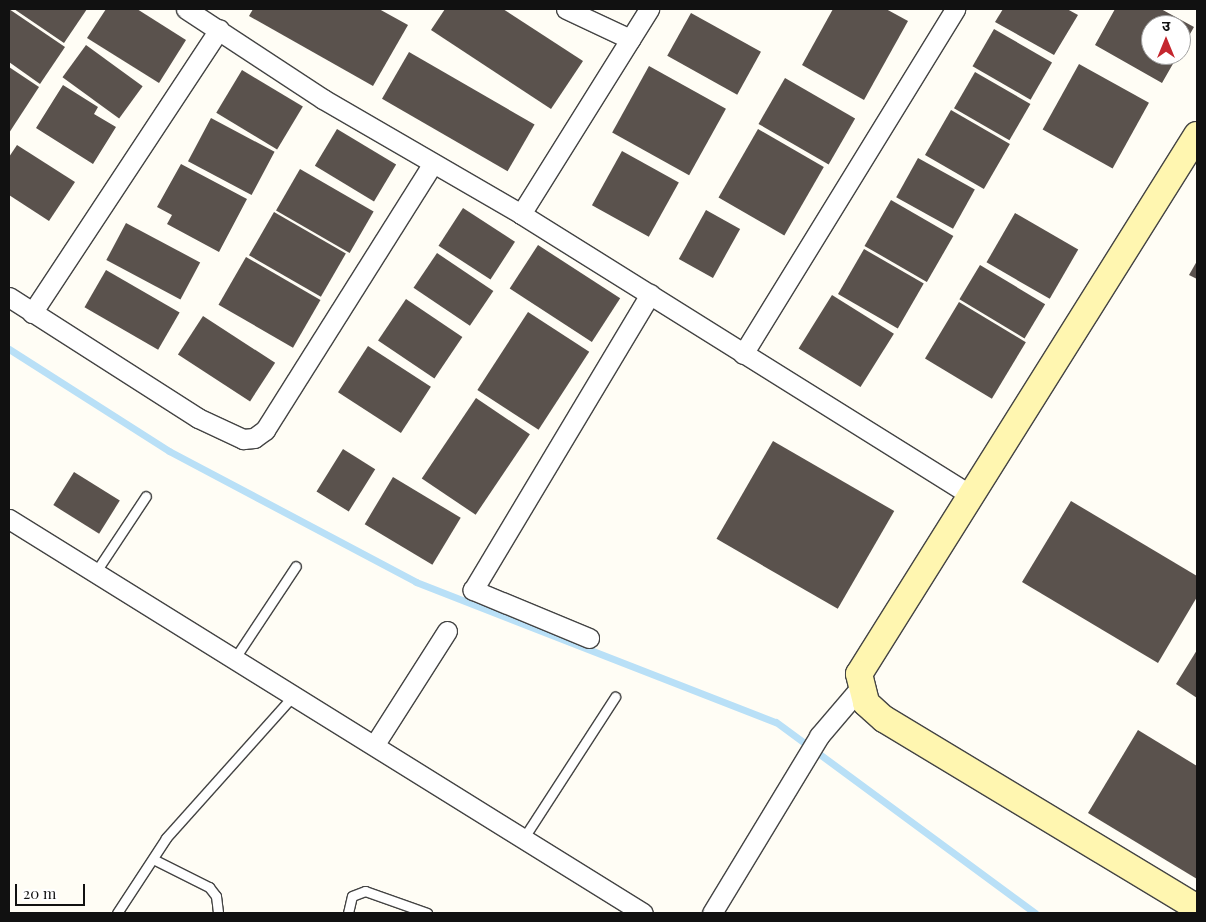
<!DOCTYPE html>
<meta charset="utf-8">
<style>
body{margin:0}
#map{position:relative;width:1206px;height:922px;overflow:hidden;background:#fffdf5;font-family:"Playfair Display","Noto Sans Devanagari",serif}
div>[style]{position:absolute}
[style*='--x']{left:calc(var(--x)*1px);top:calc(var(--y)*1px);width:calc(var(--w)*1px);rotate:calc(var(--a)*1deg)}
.stream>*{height:7px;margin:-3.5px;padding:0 3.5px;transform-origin:3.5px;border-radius:3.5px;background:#b9e0f7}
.building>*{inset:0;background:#5a524d;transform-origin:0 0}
.roads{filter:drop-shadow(1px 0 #444) drop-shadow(-1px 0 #444) drop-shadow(0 1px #444) drop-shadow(0 -1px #444)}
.lane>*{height:9px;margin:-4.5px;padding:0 4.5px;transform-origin:4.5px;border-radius:4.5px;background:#fff}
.street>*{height:19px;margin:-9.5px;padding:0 9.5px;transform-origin:9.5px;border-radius:9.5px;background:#fff}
.secondary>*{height:26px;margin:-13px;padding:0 13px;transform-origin:13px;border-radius:13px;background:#fff6b0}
span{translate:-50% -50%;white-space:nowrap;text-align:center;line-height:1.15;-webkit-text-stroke:5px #fff;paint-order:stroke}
.frame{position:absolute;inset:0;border:10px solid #111;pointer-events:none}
.north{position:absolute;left:1141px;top:15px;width:50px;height:50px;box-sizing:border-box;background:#fff;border:1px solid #a0a0a0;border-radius:50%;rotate:0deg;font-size:14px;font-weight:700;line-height:20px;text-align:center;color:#111}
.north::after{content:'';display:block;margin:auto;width:18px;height:22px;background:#c4262e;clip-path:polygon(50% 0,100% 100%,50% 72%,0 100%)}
.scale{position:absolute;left:15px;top:884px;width:70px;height:22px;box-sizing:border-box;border:2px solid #111;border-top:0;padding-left:6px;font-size:15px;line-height:18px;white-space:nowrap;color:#111;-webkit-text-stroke:4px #fff;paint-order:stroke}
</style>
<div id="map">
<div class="stream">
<i style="--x:9;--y:349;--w:190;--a:32.5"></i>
<i style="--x:169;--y:451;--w:280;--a:27.9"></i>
<i style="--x:416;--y:582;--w:386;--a:21.3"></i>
<i style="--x:776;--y:722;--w:322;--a:36.4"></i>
</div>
<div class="building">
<i style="clip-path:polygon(9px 9px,65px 47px,40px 84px,9px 62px)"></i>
<i style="clip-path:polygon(14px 9px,87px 9px,64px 43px)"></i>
<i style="clip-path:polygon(106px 9px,137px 9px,186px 40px,159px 83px,87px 38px)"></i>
<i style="clip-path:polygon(253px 9px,379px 9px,408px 25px,373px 86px,249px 16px)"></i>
<i style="clip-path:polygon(445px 9px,503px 9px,583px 61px,551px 109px,431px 30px)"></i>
<i style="clip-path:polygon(833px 9px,886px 9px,908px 21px,864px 100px,802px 65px)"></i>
<i style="clip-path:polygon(1003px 9px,1067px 9px,1078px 15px,1054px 55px,995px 22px)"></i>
<i style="clip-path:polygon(1115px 9px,1161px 9px,1194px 27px,1181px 50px,1181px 25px,1151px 25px,1151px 55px,1178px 55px,1162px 83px,1095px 45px)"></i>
<i style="left:691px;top:13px;width:80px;height:49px;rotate:29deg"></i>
<i style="left:994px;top:29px;width:67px;height:43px;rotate:30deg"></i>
<i style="left:86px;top:45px;width:70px;height:40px;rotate:36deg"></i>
<i style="left:409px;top:52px;width:145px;height:54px;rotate:30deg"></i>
<i style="left:1079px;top:64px;width:80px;height:75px;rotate:29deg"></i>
<i style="left:649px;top:66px;width:88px;height:76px;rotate:29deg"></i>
<i style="clip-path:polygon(9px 67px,39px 87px,9px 133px)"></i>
<i style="left:242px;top:70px;width:71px;height:50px;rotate:31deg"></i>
<i style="left:975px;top:72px;width:64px;height:42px;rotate:30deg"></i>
<i style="left:785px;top:78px;width:81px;height:53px;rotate:30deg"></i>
<i style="clip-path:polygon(63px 85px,98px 107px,94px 114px,116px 127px,93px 164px,36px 128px)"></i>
<i style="left:951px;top:110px;width:68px;height:52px;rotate:30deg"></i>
<i style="left:211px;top:118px;width:72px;height:49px;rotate:28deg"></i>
<i style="left:337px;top:129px;width:69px;height:43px;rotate:31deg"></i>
<i style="left:758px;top:129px;width:76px;height:79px;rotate:30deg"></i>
<i style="clip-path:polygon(17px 145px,75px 182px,49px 221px,9px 195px,9px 157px)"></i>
<i style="left:622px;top:151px;width:65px;height:62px;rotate:29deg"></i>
<i style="left:918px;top:158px;width:65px;height:45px;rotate:29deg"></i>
<i style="clip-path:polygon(181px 164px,247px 199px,219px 252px,167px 224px,172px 215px,157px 207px)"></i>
<i style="left:300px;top:169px;width:85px;height:48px;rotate:30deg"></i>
<i style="left:891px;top:200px;width:72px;height:53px;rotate:30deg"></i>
<i style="left:463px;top:208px;width:62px;height:45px;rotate:33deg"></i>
<i style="left:706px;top:210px;width:39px;height:56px;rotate:29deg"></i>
<i style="left:274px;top:212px;width:83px;height:50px;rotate:30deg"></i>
<i style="left:1015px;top:213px;width:73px;height:57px;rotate:30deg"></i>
<i style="left:126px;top:223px;width:84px;height:42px;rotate:28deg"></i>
<i style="left:538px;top:245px;width:98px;height:52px;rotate:33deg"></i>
<i style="left:864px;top:249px;width:69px;height:52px;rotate:30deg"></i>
<i style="left:437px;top:253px;width:68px;height:42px;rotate:34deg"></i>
<i style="left:246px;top:257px;width:86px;height:55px;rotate:30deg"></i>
<i style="clip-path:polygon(1197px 261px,1197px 279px,1189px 275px)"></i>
<i style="left:980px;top:265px;width:76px;height:40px;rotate:31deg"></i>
<i style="left:106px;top:270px;width:85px;height:43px;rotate:30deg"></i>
<i style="left:832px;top:295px;width:73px;height:63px;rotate:32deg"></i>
<i style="left:406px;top:299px;width:68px;height:50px;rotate:34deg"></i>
<i style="left:959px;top:302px;width:78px;height:66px;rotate:31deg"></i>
<i style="left:528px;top:312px;width:73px;height:93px;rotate:33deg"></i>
<i style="left:203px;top:316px;width:86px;height:46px;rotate:33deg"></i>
<i style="left:368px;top:346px;width:75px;height:55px;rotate:33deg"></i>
<i style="left:476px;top:398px;width:65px;height:97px;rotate:34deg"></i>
<i style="left:773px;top:441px;width:140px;height:113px;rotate:30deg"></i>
<i style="left:343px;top:449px;width:38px;height:50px;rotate:32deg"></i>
<i style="left:74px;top:472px;width:54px;height:39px;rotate:32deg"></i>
<i style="left:393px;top:477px;width:79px;height:55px;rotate:31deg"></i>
<i style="clip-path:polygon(1071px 501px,1197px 576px,1197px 597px,1158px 663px,1022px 582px)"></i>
<i style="clip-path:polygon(1197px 650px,1197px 698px,1176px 684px)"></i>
<i style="clip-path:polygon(1138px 730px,1197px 766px,1197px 879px,1088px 813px)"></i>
</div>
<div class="roads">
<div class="lane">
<i style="--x:95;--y:573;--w:92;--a:-56.5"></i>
<i style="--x:235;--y:658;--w:110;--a:-56.5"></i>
<i style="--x:525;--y:836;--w:166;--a:-57.1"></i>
<i style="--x:153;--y:859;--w:63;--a:26.6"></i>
<i style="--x:209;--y:887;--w:11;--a:52"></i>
<i style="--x:216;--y:896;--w:17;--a:83"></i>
<i style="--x:117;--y:913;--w:90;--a:-56.8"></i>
<i style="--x:166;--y:838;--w:189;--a:-48.2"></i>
<i style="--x:348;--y:913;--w:17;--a:-77"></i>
<i style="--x:352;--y:896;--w:14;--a:-21"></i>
<i style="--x:365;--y:891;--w:66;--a:19.5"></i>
</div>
<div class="street">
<i style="--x:186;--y:9;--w:164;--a:33.3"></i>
<i style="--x:323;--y:99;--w:229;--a:30.1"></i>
<i style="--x:521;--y:214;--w:528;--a:32.01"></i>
<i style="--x:566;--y:9;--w:71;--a:25.1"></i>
<i style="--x:521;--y:214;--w:242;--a:-58"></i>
<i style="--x:9;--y:297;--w:224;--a:32.6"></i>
<i style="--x:198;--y:418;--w:50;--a:25"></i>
<i style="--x:243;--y:439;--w:11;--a:-5"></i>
<i style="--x:254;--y:438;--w:14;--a:-36"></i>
<i style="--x:265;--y:430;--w:315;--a:-57.8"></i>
<i style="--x:32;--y:313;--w:340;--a:-56.6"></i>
<i style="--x:743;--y:354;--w:405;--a:-58.4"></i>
<i style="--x:9;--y:519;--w:746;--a:31.86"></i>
<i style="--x:589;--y:638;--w:126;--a:-157.5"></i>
<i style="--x:473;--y:590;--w:345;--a:-59.1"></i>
<i style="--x:375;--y:744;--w:134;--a:-57.5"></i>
<i style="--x:712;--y:913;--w:207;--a:-58.8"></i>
<i style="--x:819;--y:736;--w:62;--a:-49.6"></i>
</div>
<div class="secondary">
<i style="--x:1197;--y:135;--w:636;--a:122.09"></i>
<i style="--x:859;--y:674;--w:30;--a:76"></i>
<i style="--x:866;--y:703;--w:24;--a:42"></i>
<i style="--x:884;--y:719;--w:366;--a:31.1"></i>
</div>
</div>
<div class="frame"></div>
<div class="north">उ</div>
<div class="scale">20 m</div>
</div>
